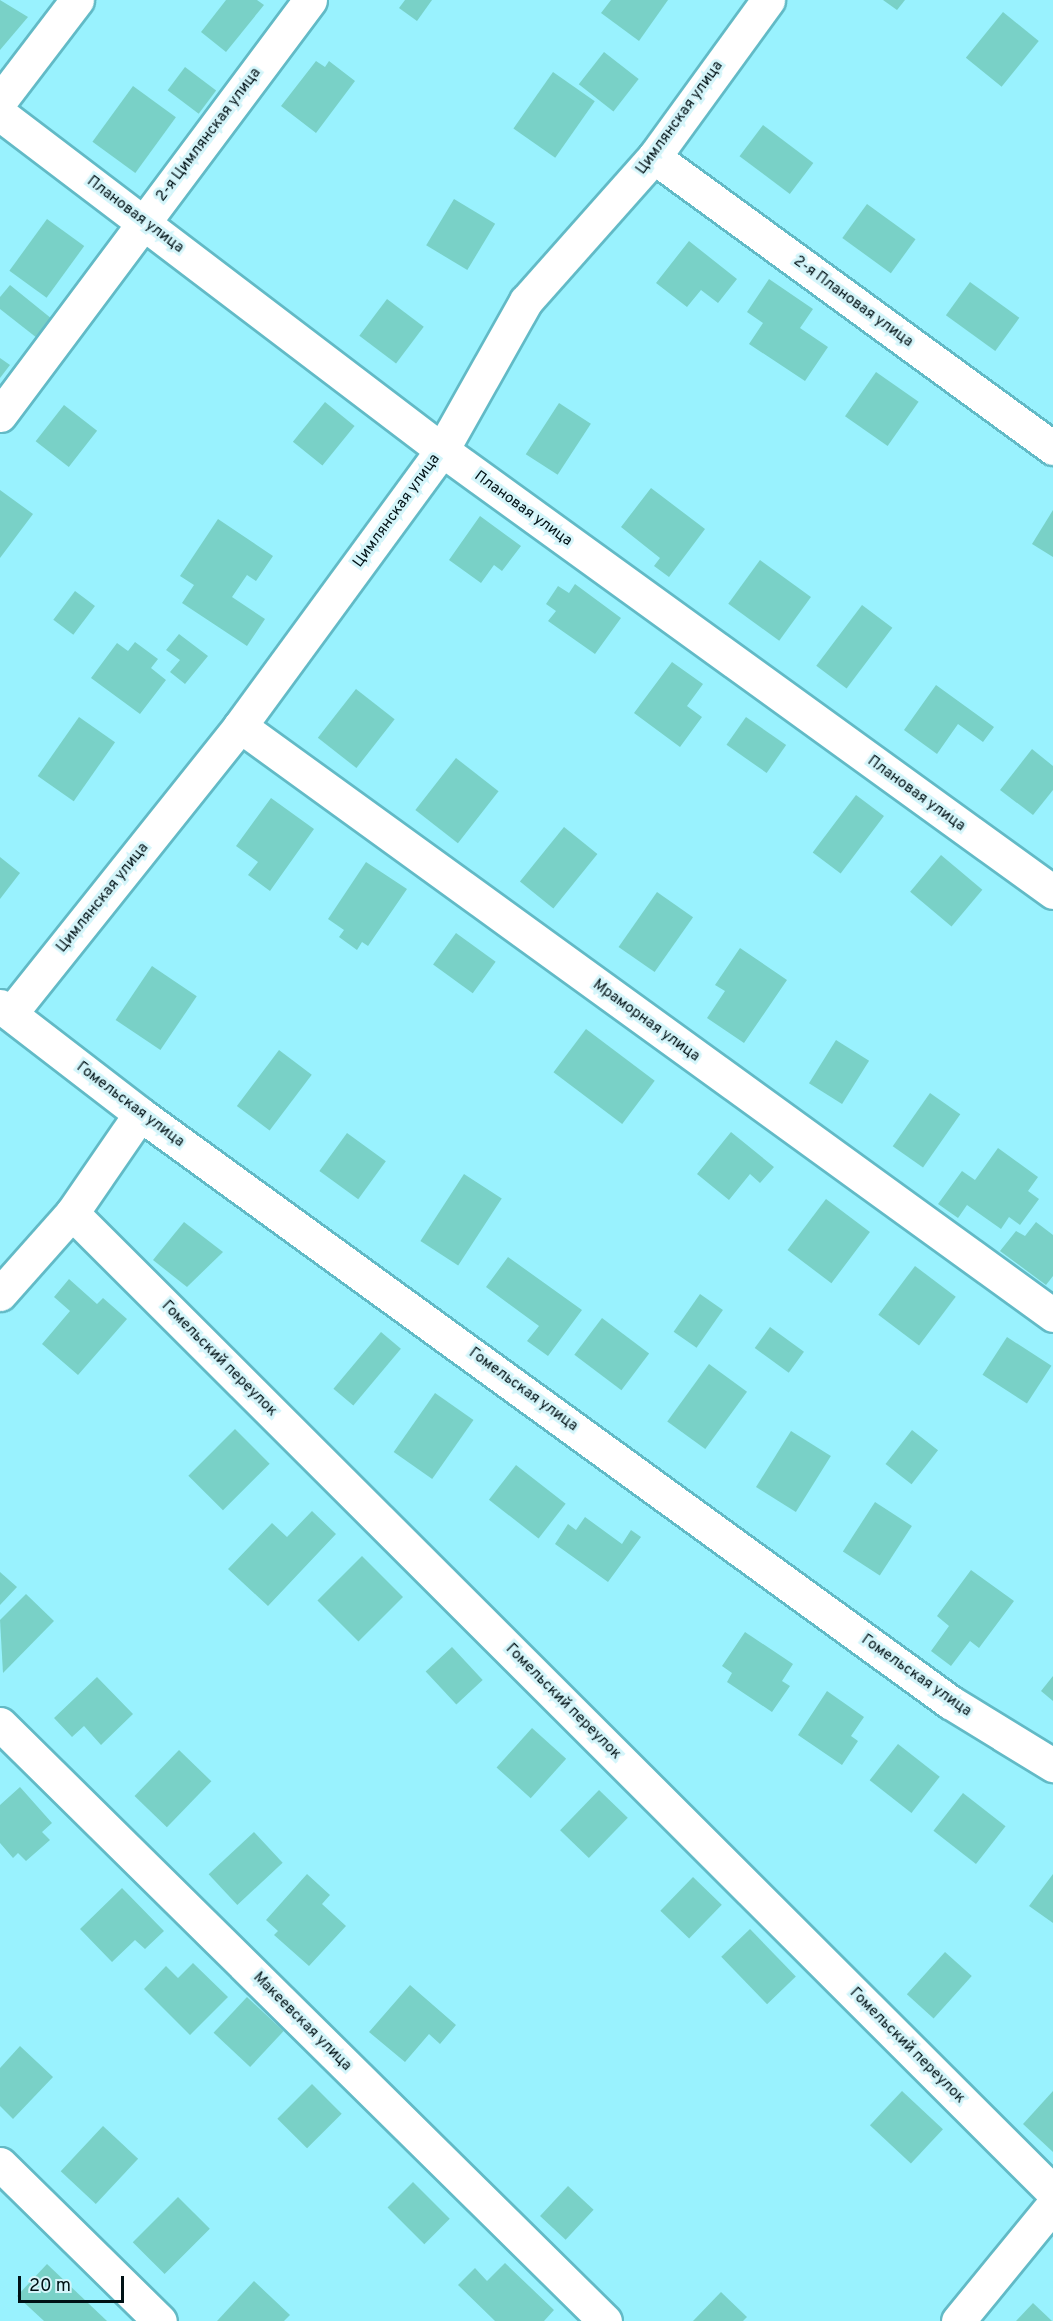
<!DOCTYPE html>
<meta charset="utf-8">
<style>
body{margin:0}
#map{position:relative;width:1053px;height:2321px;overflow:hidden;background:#99f2fe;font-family:Overpass,sans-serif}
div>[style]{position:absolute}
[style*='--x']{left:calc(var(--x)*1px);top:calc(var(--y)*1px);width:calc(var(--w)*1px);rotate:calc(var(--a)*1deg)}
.building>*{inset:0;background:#79d1c7;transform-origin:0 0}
.roads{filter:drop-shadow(2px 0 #62bac6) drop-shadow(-2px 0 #62bac6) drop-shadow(0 2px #62bac6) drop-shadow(0 -2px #62bac6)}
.street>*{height:33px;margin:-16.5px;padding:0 16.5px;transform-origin:16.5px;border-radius:16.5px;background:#fff}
span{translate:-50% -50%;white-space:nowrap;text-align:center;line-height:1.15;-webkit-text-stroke:6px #d4f5fa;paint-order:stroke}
.street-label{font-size:15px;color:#001115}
.scale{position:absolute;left:18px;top:2276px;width:106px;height:27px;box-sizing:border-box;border:3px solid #001115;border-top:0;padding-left:8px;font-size:18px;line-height:21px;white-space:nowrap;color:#001115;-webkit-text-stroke:4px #d4f5fa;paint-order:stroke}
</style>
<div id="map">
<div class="building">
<i style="clip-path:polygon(0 0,28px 17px,0 50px)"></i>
<i style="clip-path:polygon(226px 0,257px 0,264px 5px,226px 52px,201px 32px)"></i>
<i style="clip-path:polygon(405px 0,432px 0,417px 21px,399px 8px)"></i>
<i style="clip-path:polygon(611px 0,668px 0,639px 41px,601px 13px)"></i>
<i style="clip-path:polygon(883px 0,905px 0,897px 10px)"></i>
<i style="left:1003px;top:12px;width:46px;height:59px;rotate:39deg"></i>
<i style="left:604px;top:52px;width:44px;height:41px;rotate:38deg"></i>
<i style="clip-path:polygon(316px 61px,325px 67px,329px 61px,355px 81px,316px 133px,281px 106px)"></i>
<i style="left:185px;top:67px;width:39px;height:29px;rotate:37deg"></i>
<i style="left:553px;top:72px;width:51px;height:69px;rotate:35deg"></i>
<i style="left:133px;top:86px;width:53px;height:69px;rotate:36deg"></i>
<i style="left:763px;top:125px;width:63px;height:39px;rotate:37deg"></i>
<i style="left:454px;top:199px;width:48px;height:54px;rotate:31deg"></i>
<i style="left:867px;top:204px;width:60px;height:42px;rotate:36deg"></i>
<i style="left:47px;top:219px;width:46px;height:64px;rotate:36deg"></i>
<i style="clip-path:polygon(689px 241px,737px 279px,718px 303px,701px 290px,687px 307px,656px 283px)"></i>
<i style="clip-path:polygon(769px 279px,813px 309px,800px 328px,828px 347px,805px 381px,749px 344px,763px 323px,747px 312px)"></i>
<i style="left:970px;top:282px;width:61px;height:41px;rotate:36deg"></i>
<i style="clip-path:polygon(10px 285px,52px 319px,37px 338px,0 309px,0 297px)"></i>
<i style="left:387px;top:299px;width:46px;height:46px;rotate:37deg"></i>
<i style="clip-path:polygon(0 358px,10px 365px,0 378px)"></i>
<i style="left:876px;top:372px;width:52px;height:54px;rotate:35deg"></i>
<i style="left:325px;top:402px;width:38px;height:51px;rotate:39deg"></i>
<i style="left:559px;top:403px;width:38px;height:61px;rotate:33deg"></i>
<i style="left:64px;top:405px;width:42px;height:46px;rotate:38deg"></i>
<i style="clip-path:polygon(651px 488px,705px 529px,669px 577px,654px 566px,660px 558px,621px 527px)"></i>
<i style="clip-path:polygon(0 490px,33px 514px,0 558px)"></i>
<i style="clip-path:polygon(1053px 510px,1053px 557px,1032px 544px)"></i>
<i style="clip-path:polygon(480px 516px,521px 546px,502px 571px,494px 565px,481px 583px,449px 560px)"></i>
<i style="clip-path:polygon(218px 519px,273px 556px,256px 581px,247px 575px,232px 597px,265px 619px,247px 646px,182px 603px,194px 585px,180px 576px)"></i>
<i style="left:760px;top:560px;width:63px;height:54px;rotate:36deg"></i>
<i style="clip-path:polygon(575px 584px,621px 618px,595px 654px,548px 621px,556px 611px,546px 604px,558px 586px,569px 593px)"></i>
<i style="left:75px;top:591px;width:25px;height:36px;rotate:37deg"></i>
<i style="left:862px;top:605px;width:38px;height:76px;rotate:37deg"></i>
<i style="clip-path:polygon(179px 634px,208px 656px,185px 684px,170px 672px,180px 660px,166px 650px)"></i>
<i style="clip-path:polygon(135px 642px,158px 659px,151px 668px,166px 680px,140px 714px,91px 678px,117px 643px,128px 651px)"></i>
<i style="clip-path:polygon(672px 662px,703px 684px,687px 706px,702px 717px,680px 747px,634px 713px)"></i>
<i style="clip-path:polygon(936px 685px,994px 727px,983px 742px,958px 724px,937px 754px,904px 730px)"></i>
<i style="left:356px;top:689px;width:49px;height:62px;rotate:38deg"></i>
<i style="left:79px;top:717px;width:44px;height:72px;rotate:35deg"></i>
<i style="left:746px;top:717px;width:49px;height:34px;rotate:35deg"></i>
<i style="clip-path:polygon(1032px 749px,1053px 766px,1053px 790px,1033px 815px,1000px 790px)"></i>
<i style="left:456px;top:758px;width:54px;height:66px;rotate:38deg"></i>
<i style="left:856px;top:795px;width:35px;height:72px;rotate:37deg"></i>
<i style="clip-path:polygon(271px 798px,314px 829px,270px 891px,248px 875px,258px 862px,236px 846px)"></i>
<i style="left:564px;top:827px;width:43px;height:70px;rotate:39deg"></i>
<i style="left:941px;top:855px;width:54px;height:48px;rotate:40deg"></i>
<i style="clip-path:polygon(0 857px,20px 873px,0 899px)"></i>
<i style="clip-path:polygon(366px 862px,407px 889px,368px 946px,362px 942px,357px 950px,339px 937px,344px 930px,328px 919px)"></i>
<i style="left:657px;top:892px;width:44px;height:67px;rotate:35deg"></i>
<i style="left:456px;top:933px;width:49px;height:39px;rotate:36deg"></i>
<i style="clip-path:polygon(740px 948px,787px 980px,744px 1043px,707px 1018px,725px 991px,715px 985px)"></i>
<i style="left:152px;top:966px;width:54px;height:65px;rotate:34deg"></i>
<i style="left:586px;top:1029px;width:86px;height:54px;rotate:37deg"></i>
<i style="left:836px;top:1040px;width:39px;height:51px;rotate:32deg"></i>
<i style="left:279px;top:1050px;width:41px;height:70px;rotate:37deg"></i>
<i style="left:930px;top:1093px;width:37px;height:65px;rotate:35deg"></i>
<i style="clip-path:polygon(731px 1132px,774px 1167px,760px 1183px,750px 1174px,729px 1200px,697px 1174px)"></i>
<i style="left:347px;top:1133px;width:48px;height:47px;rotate:36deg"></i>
<i style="clip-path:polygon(998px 1148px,1038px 1177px,1028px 1191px,1039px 1199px,1020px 1225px,1009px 1217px,1001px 1229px,967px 1205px,958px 1218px,938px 1204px,962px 1171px,975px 1180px)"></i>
<i style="left:464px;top:1174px;width:45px;height:80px;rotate:33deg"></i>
<i style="left:826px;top:1199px;width:55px;height:64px;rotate:37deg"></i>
<i style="clip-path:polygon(184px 1222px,223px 1252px,187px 1287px,153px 1260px)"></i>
<i style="clip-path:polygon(1036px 1222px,1053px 1235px,1053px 1276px,1046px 1285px,1000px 1251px,1016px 1231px,1025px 1236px)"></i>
<i style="clip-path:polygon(508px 1257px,582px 1310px,548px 1356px,527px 1341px,539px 1326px,486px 1287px)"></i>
<i style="left:915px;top:1266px;width:51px;height:61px;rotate:37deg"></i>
<i style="clip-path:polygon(69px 1279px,97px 1304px,103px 1298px,127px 1319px,78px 1375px,42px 1344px,70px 1311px,54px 1297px)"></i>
<i style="left:700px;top:1294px;width:28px;height:46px;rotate:35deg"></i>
<i style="left:602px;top:1318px;width:59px;height:46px;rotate:37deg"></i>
<i style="left:770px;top:1327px;width:42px;height:26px;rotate:36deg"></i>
<i style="left:381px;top:1332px;width:26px;height:74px;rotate:40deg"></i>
<i style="left:1007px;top:1337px;width:53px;height:45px;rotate:33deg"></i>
<i style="left:709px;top:1364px;width:47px;height:71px;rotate:36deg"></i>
<i style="left:435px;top:1393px;width:47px;height:72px;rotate:35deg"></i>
<i style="left:235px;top:1429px;width:49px;height:66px;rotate:45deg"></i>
<i style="left:912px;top:1430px;width:33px;height:43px;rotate:38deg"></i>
<i style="left:791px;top:1431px;width:47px;height:66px;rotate:32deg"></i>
<i style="left:516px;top:1465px;width:63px;height:44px;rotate:38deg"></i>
<i style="left:875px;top:1502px;width:44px;height:59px;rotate:33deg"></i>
<i style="clip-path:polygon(312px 1511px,336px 1534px,268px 1606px,228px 1569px,272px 1523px,287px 1537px)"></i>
<i style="clip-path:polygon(585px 1517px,622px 1544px,631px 1530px,641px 1537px,608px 1582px,555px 1544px,568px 1524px,576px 1530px)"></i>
<i style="left:362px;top:1556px;width:58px;height:63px;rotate:45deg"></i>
<i style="clip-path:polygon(971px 1570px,1014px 1601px,979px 1648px,970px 1641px,951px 1666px,931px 1651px,949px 1626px,937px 1616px)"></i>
<i style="clip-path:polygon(0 1572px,17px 1587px,0 1605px)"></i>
<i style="clip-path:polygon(26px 1594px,54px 1621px,3px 1673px,0 1620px)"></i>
<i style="clip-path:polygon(745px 1632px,793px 1664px,782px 1681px,790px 1686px,772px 1712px,727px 1682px,732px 1673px,722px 1666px)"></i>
<i style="left:452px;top:1647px;width:45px;height:36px;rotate:47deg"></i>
<i style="clip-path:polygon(1053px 1676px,1053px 1701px,1041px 1691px)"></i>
<i style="clip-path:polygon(97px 1677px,133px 1714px,101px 1745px,84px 1726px,72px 1737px,54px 1718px)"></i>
<i style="clip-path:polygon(827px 1691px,864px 1717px,851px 1736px,858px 1741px,842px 1765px,798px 1735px)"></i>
<i style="left:532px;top:1728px;width:46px;height:53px;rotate:42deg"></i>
<i style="left:898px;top:1744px;width:53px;height:46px;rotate:38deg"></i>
<i style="left:179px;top:1750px;width:45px;height:64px;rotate:44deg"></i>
<i style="clip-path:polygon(20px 1787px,52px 1823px,42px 1832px,50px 1840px,26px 1861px,18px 1853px,13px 1858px,0 1843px,0 1805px)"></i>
<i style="left:599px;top:1790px;width:40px;height:56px;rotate:44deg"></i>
<i style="left:963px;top:1793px;width:54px;height:48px;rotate:38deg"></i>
<i style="left:254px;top:1832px;width:42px;height:62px;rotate:47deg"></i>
<i style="clip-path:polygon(307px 1874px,330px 1895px,322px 1904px,346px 1926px,309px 1966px,274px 1935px,278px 1931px,266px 1920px)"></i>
<i style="clip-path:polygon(1053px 1874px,1053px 1923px,1029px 1906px)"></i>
<i style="left:693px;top:1877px;width:40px;height:47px;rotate:44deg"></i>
<i style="clip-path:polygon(122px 1888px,164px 1931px,145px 1949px,135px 1940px,112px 1962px,80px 1929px)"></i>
<i style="left:750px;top:1929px;width:66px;height:40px;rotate:46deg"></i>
<i style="left:945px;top:1952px;width:36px;height:57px;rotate:42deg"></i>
<i style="clip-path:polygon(193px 1963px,228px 1997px,190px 2035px,144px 1989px,166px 1966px,178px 1978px)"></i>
<i style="clip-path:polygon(410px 1985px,456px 2025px,440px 2044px,429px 2034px,405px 2062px,369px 2032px)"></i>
<i style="left:247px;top:1997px;width:50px;height:49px;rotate:43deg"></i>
<i style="clip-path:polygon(20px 2046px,53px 2077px,13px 2119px,0 2106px,0 2068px)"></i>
<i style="left:312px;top:2084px;width:42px;height:49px;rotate:45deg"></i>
<i style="left:902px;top:2091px;width:56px;height:47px;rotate:43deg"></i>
<i style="clip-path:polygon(1053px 2091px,1053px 2152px,1023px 2124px)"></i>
<i style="left:103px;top:2126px;width:48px;height:62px;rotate:43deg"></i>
<i style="left:413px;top:2182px;width:52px;height:36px;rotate:45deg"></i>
<i style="left:568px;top:2186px;width:35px;height:41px;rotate:43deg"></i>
<i style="left:178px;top:2197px;width:45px;height:64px;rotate:45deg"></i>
<i style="clip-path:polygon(505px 2263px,554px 2310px,544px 2321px,495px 2321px,458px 2285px,475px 2268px,487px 2281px)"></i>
<i style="clip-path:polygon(47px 2264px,107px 2321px,44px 2321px,17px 2296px)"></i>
<i style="clip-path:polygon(254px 2281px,290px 2315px,284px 2321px,217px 2321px)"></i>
<i style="clip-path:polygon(721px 2292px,747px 2317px,743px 2321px,693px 2321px)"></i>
<i style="clip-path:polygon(1033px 2303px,1052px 2321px,1016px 2321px)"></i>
</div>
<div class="roads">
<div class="street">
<i style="--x:0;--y:101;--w:127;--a:-52.7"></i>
<i style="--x:0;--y:114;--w:555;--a:37.24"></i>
<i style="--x:442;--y:450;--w:754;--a:35.88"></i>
<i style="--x:654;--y:157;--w:494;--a:36.1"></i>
<i style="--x:0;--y:415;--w:518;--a:-53.24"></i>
<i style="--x:240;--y:726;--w:1004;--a:35.92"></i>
<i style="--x:0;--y:1006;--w:177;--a:37.6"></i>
<i style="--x:140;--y:1114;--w:1001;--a:35.98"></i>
<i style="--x:950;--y:1702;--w:121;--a:31.5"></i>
<i style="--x:11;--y:1013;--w:367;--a:-51.4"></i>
<i style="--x:240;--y:726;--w:342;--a:-53.8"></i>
<i style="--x:442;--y:450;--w:171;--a:-60.6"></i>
<i style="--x:526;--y:301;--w:193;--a:-48.4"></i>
<i style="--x:654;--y:157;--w:194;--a:-54"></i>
<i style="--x:72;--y:1213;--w:1386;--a:44.94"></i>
<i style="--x:0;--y:1294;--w:108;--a:-48.4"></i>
<i style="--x:72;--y:1213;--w:120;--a:-55.5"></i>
<i style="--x:0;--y:1724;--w:850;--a:44.62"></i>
<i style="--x:0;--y:2164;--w:224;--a:44.5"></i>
<i style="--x:958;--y:2321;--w:150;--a:-50.7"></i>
</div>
</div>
<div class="street-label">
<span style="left:680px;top:118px;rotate:-54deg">Цимлянская улица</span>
<span style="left:209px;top:135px;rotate:-53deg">2-я Цимлянская улица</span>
<span style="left:135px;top:215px;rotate:37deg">Плановая улица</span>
<span style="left:853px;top:302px;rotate:36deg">2-я Плановая улица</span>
<span style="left:523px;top:509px;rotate:36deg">Плановая улица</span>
<span style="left:397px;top:511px;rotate:-54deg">Цимлянская улица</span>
<span style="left:916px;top:794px;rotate:36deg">Плановая улица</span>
<span style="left:103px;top:898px;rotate:-51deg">Цимлянская улица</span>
<span style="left:646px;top:1021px;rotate:36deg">Мраморная улица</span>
<span style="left:130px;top:1105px;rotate:37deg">Гомельская улица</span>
<span style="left:219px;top:1359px;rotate:45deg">Гомельский переулок</span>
<span style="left:523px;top:1390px;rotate:36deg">Гомельская улица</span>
<span style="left:916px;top:1676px;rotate:35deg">Гомельская улица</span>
<span style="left:563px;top:1702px;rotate:45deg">Гомельский переулок</span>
<span style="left:302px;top:2022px;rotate:45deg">Макеевская улица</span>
<span style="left:907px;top:2046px;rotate:45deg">Гомельский переулок</span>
</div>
<div class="scale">20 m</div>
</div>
